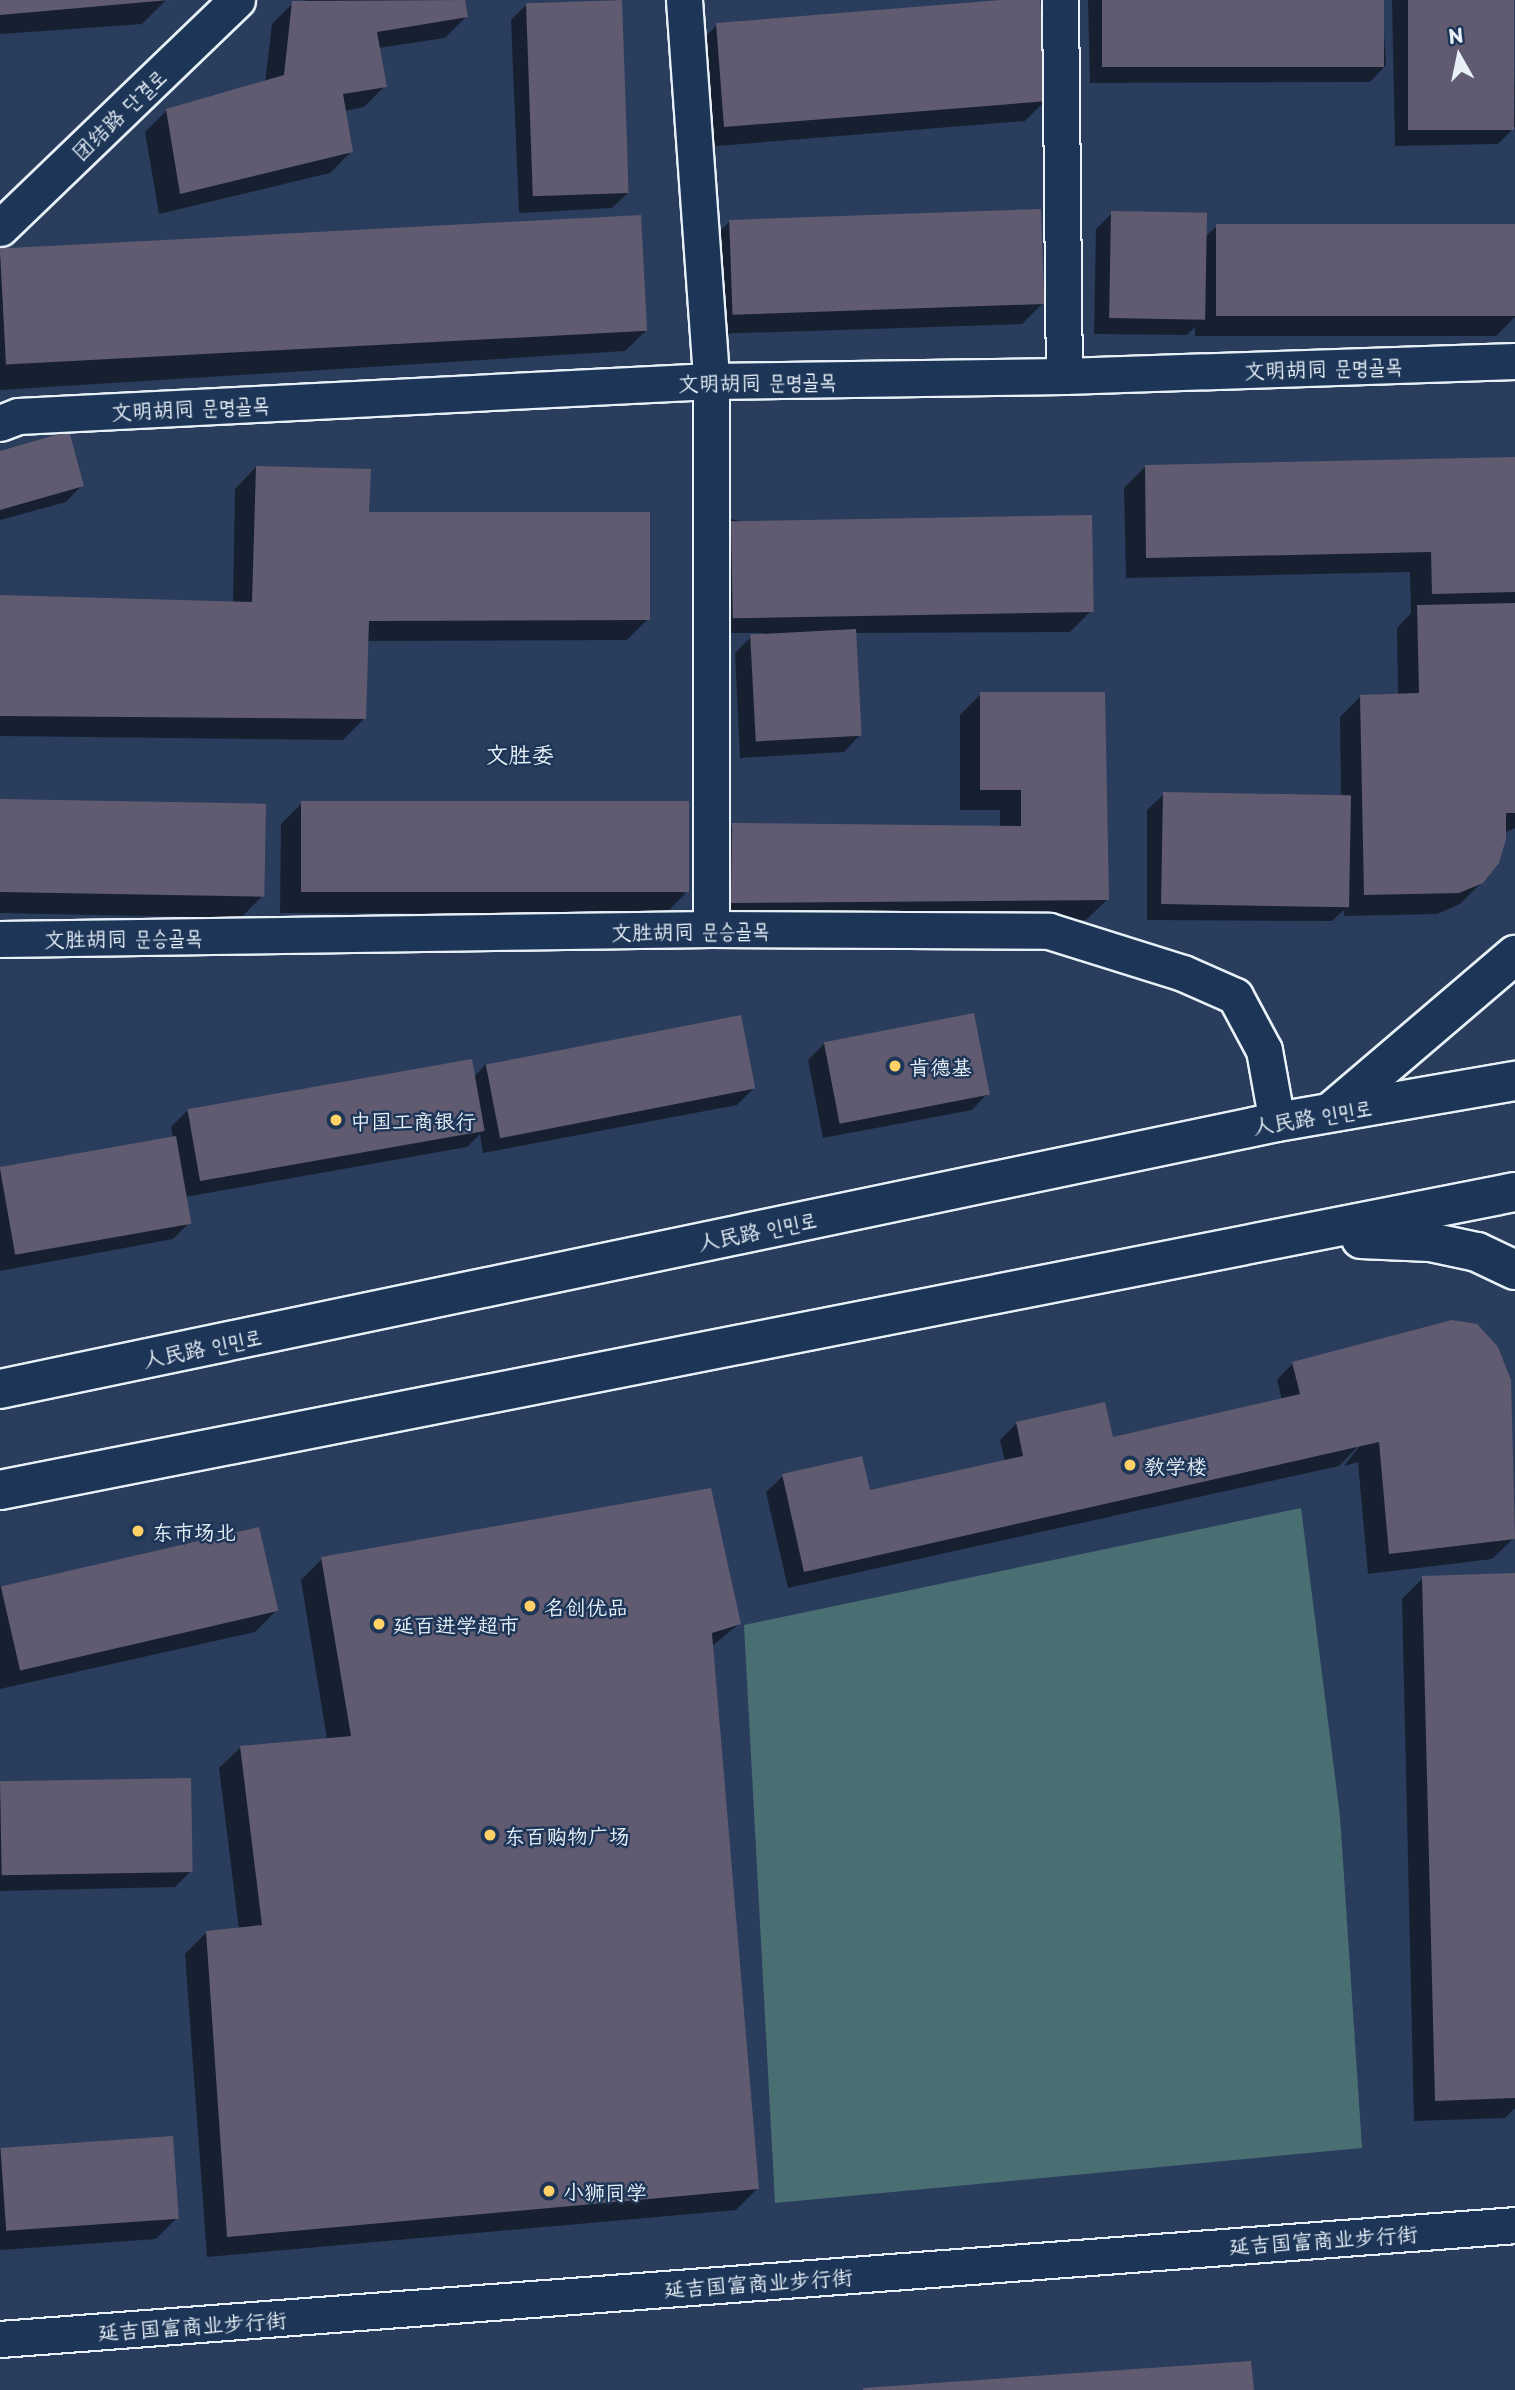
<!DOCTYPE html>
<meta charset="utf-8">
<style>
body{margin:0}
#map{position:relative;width:1515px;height:2390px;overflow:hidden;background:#2a3d5c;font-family:"Playpen Sans","LXGW WenKai TC","Poor Story",sans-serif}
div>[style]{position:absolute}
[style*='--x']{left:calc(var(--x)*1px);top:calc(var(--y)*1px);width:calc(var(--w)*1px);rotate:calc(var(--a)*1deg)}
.green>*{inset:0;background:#496f72}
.shadow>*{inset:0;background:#0007}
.building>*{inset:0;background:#605b70;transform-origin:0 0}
.roads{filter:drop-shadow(2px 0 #e8f1f8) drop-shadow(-2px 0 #e8f1f8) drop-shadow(0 2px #e8f1f8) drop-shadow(0 -2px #e8f1f8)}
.street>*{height:35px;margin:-17.5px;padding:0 17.5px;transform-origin:17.5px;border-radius:17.5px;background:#1d3557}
.primary>*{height:38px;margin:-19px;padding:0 19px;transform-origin:19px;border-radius:19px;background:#1d3557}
.dots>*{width:19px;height:19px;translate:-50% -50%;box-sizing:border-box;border:4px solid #1d3557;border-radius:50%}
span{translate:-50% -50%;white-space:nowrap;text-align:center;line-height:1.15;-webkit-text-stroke:5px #1d3557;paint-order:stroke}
.street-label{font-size:21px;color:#e8f1f8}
.poi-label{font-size:21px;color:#e8f1f8}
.left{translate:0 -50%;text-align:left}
.neighbourhood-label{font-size:23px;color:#e8f1f8}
.north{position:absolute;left:1424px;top:21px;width:70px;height:70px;-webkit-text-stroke:5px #1d3557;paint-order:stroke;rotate:351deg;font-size:19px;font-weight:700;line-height:28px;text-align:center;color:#e8f1f8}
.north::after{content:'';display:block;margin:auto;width:24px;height:32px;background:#e8f1f8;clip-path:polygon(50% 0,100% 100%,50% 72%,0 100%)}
</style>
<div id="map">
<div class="green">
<i style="clip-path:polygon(1301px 1508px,1340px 1816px,1362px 2148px,775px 2203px,744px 1625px)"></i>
</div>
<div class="shadow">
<i style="clip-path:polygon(0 0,166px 0,142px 24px,0 34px)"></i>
<i style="clip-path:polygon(308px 0,463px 0,466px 17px,445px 38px,378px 48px,385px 86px,364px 107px,344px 111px,351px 152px,330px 173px,159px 214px,145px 132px,166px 111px,265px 83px,272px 24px,293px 3px)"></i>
<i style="clip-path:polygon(620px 0,629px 192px,612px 208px,519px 213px,511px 20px,527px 4px)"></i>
<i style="clip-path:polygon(1038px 0,1046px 100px,1025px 121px,704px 147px,696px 46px,717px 25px)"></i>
<i style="clip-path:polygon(1088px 0,1382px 0,1386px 65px,1370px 82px,1090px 83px)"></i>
<i style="clip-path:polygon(1392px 0,1513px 0,1515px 127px,1498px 144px,1395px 146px)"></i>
<i style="clip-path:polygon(1112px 213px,1204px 238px,1217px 226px,1515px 226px,1515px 317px,1496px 336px,1195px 336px,1195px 327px,1187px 335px,1094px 334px,1096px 229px)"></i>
<i style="clip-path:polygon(730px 221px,1043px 303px,1022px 324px,712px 334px,709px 242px)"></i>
<i style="clip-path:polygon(0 257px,647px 330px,625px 351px,0 390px)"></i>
<i style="clip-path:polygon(0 453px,82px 485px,66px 502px,0 520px)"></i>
<i style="clip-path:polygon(1515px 459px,1515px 828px,1504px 833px,1482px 882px,1460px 904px,1437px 914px,1344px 916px,1344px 910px,1332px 921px,1147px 920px,1147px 810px,1164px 794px,1341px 795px,1340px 717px,1361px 696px,1398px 695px,1397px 628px,1411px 613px,1410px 572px,1126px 578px,1124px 488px,1145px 467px)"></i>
<i style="clip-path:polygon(256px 467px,367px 514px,648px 619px,627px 640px,367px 641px,364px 719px,343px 740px,0 736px,0 597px,233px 603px,235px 489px)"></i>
<i style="clip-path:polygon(732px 519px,1091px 611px,1070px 632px,855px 633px,860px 735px,844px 752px,740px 758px,735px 653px,751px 637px,765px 633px,713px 633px,711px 540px)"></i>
<i style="clip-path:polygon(981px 694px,1108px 899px,1086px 920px,711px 923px,712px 846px,733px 825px,1000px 828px,1000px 810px,960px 810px,960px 715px)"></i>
<i style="clip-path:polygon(0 800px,262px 896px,241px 918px,0 913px)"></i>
<i style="clip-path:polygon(302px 803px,686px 893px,665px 914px,280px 913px,281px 824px)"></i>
<i style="clip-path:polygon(825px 1043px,988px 1093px,972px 1110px,823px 1138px,808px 1060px)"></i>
<i style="clip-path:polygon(486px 1064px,753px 1089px,737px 1105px,483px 1153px,480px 1134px,467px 1147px,185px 1197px,189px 1223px,173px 1239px,0 1271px,0 1170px,173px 1138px,171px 1127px,187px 1111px,474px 1077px)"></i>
<i style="clip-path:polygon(1293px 1363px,1514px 1538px,1492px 1559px,1368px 1574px,1358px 1462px,1344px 1466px,1365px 1439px,1339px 1466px,788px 1588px,766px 1492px,783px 1476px,869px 1492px,1005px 1462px,1000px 1440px,1016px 1424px,1111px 1439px,1282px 1400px,1277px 1380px)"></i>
<i style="clip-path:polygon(322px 1559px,739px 1624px,711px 1647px,758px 2188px,736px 2210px,207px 2257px,185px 1954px,207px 1932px,239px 1929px,219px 1768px,241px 1747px,327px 1739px,301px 1580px)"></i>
<i style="clip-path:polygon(1423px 1578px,1515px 1638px,1515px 2108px,1505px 2118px,1414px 2121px,1402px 1599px)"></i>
<i style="clip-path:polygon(0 1586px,276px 1611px,255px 1632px,0 1689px)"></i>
<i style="clip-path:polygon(0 1784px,191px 1871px,175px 1887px,0 1891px)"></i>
<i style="clip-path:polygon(0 2149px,177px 2218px,156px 2239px,0 2250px)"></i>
</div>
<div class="building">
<i style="clip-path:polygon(0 0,169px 0,0 15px)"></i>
<i style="clip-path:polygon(465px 0,468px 17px,377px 32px,387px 87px,343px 94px,353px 152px,180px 194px,166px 109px,284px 75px,292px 1px)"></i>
<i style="left:622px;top:0;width:193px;height:96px;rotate:88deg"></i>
<i style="clip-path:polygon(1001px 0,1040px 0,1048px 101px,724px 127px,716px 23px)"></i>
<i style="left:1102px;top:0;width:282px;height:67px"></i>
<i style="left:1408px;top:0;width:106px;height:130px"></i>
<i style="left:1041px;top:209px;width:95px;height:312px;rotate:88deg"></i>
<i style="left:1111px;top:211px;width:96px;height:107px;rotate:1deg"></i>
<i style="left:641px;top:215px;width:116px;height:642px;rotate:87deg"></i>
<i style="left:1216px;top:224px;width:299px;height:92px"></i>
<i style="clip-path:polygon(69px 431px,84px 486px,0 510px,0 451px)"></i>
<i style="clip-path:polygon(1515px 457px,1515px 592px,1432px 594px,1431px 552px,1146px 558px,1145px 465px)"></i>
<i style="clip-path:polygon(256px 466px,371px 469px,369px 512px,650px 512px,650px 620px,369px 621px,366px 719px,0 716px,0 595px,252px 602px)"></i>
<i style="left:1092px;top:515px;width:97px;height:361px;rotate:89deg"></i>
<i style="clip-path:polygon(1515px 603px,1515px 813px,1506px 813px,1506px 839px,1499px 863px,1483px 883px,1459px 893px,1364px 895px,1360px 695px,1419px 693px,1417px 605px)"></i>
<i style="left:856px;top:629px;width:107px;height:106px;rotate:87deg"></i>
<i style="clip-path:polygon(980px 692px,1105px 692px,1109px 900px,731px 903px,732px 823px,1021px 826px,1021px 790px,980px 790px)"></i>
<i style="left:1163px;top:792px;width:188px;height:112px;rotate:1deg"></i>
<i style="left:0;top:799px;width:266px;height:93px;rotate:1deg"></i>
<i style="left:301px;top:801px;width:388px;height:91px"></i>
<i style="left:974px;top:1013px;width:83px;height:153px;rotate:79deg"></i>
<i style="left:741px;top:1015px;width:75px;height:260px;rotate:79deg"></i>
<i style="left:472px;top:1059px;width:73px;height:289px;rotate:80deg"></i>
<i style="left:176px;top:1136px;width:89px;height:179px;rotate:80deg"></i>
<i style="clip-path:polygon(1452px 1320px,1477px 1324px,1498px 1347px,1511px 1380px,1515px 1539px,1389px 1554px,1379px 1442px,804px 1572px,782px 1474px,862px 1456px,870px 1490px,1023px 1456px,1016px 1422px,1105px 1402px,1113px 1437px,1300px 1394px,1292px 1362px)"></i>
<i style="clip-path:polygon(711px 1488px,741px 1624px,712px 1633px,759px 2189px,227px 2237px,206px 1931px,262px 1925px,240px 1746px,351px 1736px,321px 1557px)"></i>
<i style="left:259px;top:1527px;width:86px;height:265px;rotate:77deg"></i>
<i style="clip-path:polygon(1515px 1573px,1515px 2098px,1435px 2101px,1422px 1576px)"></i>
<i style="left:191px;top:1778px;width:94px;height:191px;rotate:89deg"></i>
<i style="left:173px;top:2136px;width:83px;height:173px;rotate:86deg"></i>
<i style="clip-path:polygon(1251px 2361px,1254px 2390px,863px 2390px,863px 2388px)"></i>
</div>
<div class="roads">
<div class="street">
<i style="--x:684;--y:0;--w:382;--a:85.9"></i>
<i style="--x:711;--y:381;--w:548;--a:90"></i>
<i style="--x:1060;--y:0;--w:376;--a:89.4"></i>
<i style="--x:0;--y:228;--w:329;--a:-43.9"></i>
<i style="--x:0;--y:423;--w:19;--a:-21"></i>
<i style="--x:18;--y:416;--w:694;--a:-2.89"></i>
<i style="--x:711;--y:381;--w:353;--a:-0.8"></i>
<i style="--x:1064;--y:376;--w:451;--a:-1.9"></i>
<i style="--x:0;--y:939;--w:711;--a:-0.81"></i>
<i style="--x:711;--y:929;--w:338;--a:0.3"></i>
<i style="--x:1049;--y:931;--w:140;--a:17.4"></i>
<i style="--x:1183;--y:973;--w:57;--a:23.9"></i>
<i style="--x:1235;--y:996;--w:61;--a:61.8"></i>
<i style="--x:1264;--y:1050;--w:73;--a:79.8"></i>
<i style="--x:0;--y:2339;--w:1519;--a:-4.3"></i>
</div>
<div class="primary">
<i style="--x:1331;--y:1112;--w:242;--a:-40.5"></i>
<i style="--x:1361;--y:1239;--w:69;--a:2.5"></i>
<i style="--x:1430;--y:1242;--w:48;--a:12"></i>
<i style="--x:1477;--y:1252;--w:42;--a:25.3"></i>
<i style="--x:0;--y:1389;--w:1305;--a:-11.81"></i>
<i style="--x:1277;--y:1122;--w:242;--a:-9.8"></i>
<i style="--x:0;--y:1490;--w:1544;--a:-11.13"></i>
</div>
</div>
<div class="dots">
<i style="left:895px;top:1066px;background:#ffd166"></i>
<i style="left:336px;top:1120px;background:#ffd166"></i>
<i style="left:1130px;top:1465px;background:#ffd166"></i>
<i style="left:138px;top:1531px;background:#ffd166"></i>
<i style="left:530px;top:1606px;background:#ffd166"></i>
<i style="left:379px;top:1624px;background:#ffd166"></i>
<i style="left:490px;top:1835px;background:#ffd166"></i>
<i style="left:549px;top:2191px;background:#ffd166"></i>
</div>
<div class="street-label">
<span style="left:118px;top:114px;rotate:-44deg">团结路 단결로</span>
<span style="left:1323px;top:367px;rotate:-2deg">文明胡同 문명골목</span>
<span style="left:757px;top:381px;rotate:-1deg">文明胡同 문명골목</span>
<span style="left:190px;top:407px;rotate:-3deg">文明胡同 문명골목</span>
<span style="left:690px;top:930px;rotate:-1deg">文胜胡同 문승골목</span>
<span style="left:123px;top:937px;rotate:-1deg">文胜胡同 문승골목</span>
<span style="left:1312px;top:1116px;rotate:-10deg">人民路 인민로</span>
<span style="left:757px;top:1230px;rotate:-12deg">人民路 인민로</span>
<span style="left:202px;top:1347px;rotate:-12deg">人民路 인민로</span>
<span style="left:1323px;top:2239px;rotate:-4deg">延吉国富商业步行街</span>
<span style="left:758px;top:2282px;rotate:-4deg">延吉国富商业步行街</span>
<span style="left:192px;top:2325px;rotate:-4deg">延吉国富商业步行街</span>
</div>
<div class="poi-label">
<span class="left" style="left:909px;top:1066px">肯德基</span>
<span class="left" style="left:350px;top:1120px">中国工商银行</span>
<span class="left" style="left:1144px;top:1465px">教学楼</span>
<span class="left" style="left:152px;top:1531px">东市场北</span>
<span class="left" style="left:544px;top:1606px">名创优品</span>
<span class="left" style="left:393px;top:1624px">延百进学超市</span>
<span class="left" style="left:504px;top:1835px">东百购物广场</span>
<span class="left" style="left:563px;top:2191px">小狮同学</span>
</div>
<div class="neighbourhood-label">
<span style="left:520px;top:754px">文胜委</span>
</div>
<div class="north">N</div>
</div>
